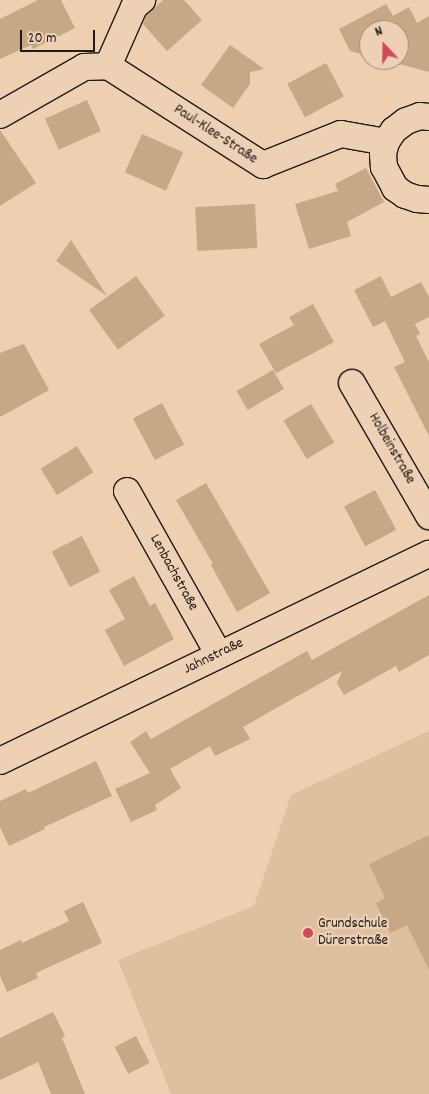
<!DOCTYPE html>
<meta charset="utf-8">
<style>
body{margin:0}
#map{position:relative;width:429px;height:1094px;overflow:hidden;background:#eecfaf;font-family:Dekko,sans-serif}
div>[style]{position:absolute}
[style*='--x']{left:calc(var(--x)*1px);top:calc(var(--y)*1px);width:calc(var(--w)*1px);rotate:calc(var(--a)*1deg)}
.built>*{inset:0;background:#dec09f}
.building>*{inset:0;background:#c7a785;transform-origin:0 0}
.roads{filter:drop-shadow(1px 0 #1c1c1c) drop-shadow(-1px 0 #1c1c1c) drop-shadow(0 1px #1c1c1c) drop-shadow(0 -1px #1c1c1c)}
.minor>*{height:26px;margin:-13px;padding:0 13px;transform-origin:13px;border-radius:13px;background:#eed1b4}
.dots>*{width:14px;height:14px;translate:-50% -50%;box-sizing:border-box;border:2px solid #eed1b4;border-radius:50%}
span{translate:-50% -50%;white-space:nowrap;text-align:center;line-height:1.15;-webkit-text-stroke:4.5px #eed1b4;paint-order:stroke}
.street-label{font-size:15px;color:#1c1c1c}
.poi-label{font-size:15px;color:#1c1c1c}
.left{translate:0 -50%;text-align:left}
.north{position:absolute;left:359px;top:20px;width:50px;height:50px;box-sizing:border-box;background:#eed1b4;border:1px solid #9a8977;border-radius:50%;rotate:339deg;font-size:14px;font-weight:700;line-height:20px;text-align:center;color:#1c1c1c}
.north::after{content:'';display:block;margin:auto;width:18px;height:22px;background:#d1495b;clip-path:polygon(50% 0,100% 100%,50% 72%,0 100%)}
.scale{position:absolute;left:20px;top:30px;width:75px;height:22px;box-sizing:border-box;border:2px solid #1c1c1c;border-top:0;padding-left:6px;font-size:15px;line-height:18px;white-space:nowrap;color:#1c1c1c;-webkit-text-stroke:4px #eed1b4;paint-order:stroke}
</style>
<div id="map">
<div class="built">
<i style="clip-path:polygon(429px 731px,429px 1094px,171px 1094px,118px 960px,254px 906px,291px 795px)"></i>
</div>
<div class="building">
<i style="clip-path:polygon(38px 0,61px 0,75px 28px,33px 49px,31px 45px,0 59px,0 19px)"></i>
<i style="clip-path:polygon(163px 0,184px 0,202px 20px,167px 51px,143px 24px,146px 16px)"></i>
<i style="clip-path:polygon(386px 4px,393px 16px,409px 7px,417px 23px,429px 16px,429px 72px,384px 60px,399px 60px,399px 30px,369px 30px,369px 56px,350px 51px,339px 29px)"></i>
<i style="clip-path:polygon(230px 45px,264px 69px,250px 72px,250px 84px,233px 108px,201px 85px)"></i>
<i style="left:326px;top:63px;width:38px;height:44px;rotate:62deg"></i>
<i style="left:87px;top:100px;width:34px;height:46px;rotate:66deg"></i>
<i style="clip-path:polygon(0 130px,36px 183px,0 206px)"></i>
<i style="left:142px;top:134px;width:45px;height:42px;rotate:24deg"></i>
<i style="clip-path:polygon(366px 168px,384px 202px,347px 222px,351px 236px,309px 249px,295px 204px,338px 191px,335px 184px)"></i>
<i style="left:255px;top:204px;width:44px;height:60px;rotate:87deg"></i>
<i style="clip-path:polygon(71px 240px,107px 296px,56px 261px)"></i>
<i style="left:136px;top:276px;width:49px;height:58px;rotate:54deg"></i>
<i style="clip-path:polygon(381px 276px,391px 297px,421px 282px,429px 297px,429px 317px,415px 324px,420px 334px,416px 336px,429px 362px,429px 436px,394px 367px,405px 362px,385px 321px,373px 327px,354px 290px)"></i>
<i style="clip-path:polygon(313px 304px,334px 342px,276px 373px,259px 344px,294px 325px,289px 317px)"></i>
<i style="clip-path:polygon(24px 344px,49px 390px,0 417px,0 353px)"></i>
<i style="left:273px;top:370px;width:22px;height:42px;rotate:60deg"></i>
<i style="left:162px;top:403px;width:47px;height:33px;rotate:62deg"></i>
<i style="left:311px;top:404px;width:45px;height:32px;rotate:59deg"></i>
<i style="left:77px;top:446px;width:31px;height:43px;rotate:58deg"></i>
<i style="clip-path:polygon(206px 483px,270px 593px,237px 612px,211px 565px,213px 564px,176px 500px)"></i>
<i style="left:375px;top:490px;width:45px;height:35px;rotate:62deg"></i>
<i style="left:82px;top:536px;width:40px;height:34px;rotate:63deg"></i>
<i style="clip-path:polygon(134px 576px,150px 606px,155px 603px,174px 639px,124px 666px,105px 630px,125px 619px,109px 590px)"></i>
<i style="clip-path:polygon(429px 595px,429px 655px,399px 672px,396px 666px,344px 695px,337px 683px,342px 671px,243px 727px,250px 739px,215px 756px,210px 746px,170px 769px,181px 788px,155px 805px,157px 810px,131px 822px,115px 789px,150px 773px,130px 742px,146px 731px,151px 739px,307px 651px,312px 660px)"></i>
<i style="clip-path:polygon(96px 761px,112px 796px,44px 827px,45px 829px,9px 846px,0 827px,0 801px,26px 789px,28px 793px)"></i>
<i style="clip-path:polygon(429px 835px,429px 970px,407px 925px,390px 933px,376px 903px,385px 898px,369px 864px)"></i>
<i style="clip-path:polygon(83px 902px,102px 943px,36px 973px,38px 978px,7px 992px,0 976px,0 950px,21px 940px,22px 943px,69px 921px,64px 911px)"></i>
<i style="clip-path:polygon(53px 1012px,65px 1036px,62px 1038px,85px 1094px,51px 1094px,38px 1062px,0 1080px,0 1038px)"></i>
<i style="left:136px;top:1036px;width:30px;height:24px;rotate:63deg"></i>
</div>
<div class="roads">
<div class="minor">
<i style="--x:108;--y:66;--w:64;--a:-66.2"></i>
<i style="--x:134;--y:7;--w:11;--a:-41"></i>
<i style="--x:0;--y:115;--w:97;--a:-29.7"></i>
<i style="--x:84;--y:67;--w:24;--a:-2"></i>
<i style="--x:108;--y:66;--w:184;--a:32.6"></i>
<i style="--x:263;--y:165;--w:84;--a:-21.7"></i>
<i style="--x:341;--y:134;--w:46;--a:10.1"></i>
<i style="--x:429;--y:117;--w:9;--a:-174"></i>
<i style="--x:420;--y:116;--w:15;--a:160"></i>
<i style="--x:406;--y:121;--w:15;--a:143"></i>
<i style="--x:394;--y:130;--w:14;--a:124"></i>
<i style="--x:386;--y:142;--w:12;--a:104"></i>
<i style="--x:383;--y:154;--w:13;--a:86"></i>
<i style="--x:384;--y:167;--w:24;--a:62"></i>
<i style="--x:395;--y:188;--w:12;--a:35"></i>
<i style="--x:405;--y:195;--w:13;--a:18"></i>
<i style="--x:417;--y:199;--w:12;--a:5"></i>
<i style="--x:352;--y:383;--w:154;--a:59.9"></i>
<i style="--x:127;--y:491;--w:188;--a:60.7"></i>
<i style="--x:0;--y:761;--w:476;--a:-25.8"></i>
</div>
</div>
<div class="dots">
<i style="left:308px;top:933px;background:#d1495b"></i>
</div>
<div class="street-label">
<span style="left:215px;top:135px;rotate:33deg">Paul-Klee-Straße</span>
<span style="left:391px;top:449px;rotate:60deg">Holbeinstraße</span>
<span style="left:173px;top:573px;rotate:61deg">Lenbachstraße</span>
<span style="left:214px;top:657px;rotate:-26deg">Jahnstraße</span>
</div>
<div class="poi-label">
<span class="left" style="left:318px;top:933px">Grundschule<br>Dürerstraße</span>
</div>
<div class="north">N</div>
<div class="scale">20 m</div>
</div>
